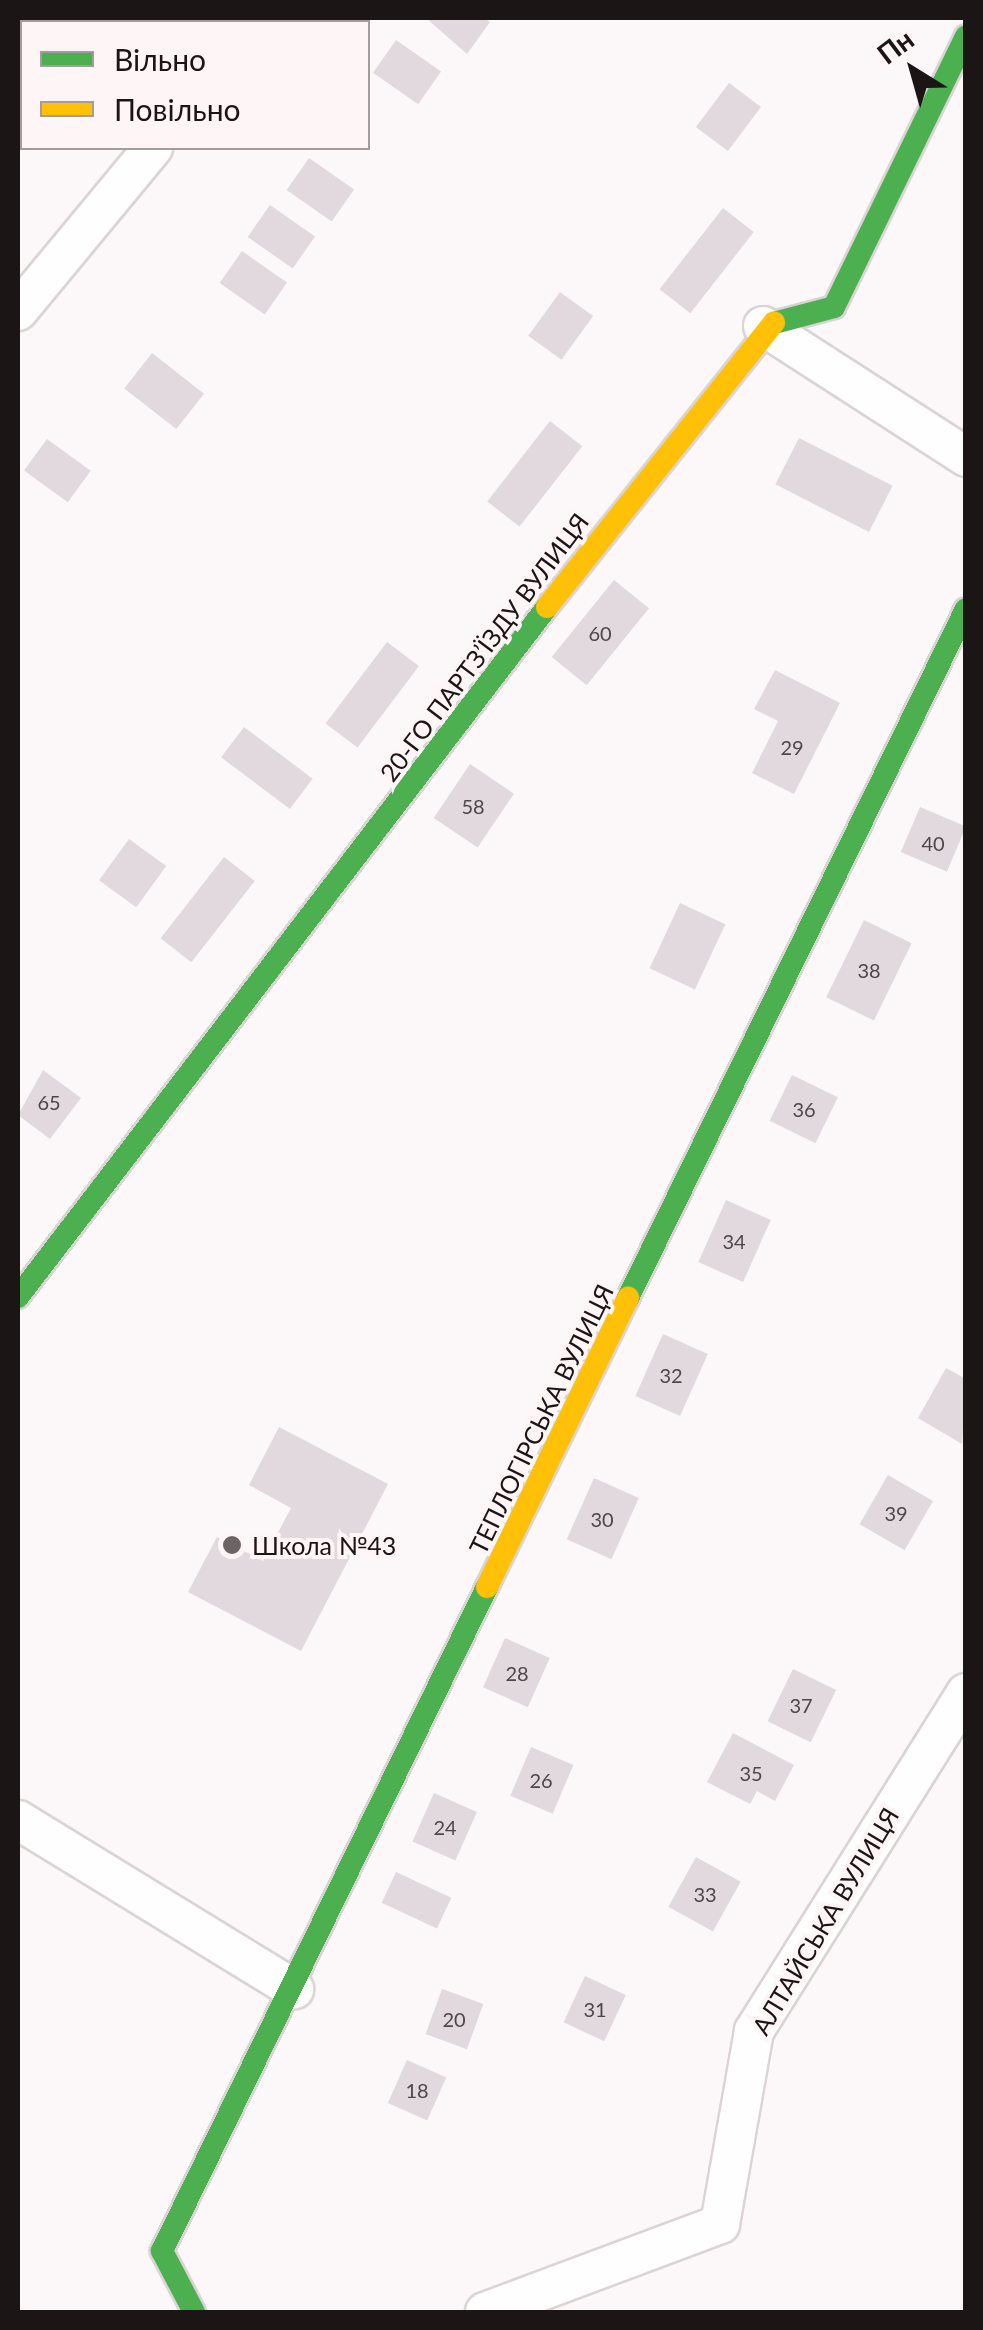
<!DOCTYPE html>
<meta charset="utf-8">
<style>
body{margin:0}
#map{position:relative;width:983px;height:2330px;overflow:hidden;background:#fcf7f8;font-family:Lato,sans-serif}
div>[style]{position:absolute}
[style*='--x']{left:calc(var(--x)*1px);top:calc(var(--y)*1px);width:calc(var(--w)*1px);rotate:calc(var(--a)*1deg)}
.building>*{inset:0;background:#e2d9de;transform-origin:0 0}
.roads{filter:drop-shadow(2px 0 #dad4d4) drop-shadow(-2px 0 #dad4d4) drop-shadow(0 2px #dad4d4) drop-shadow(0 -2px #dad4d4)}
.street>*{height:38px;margin:-19px;padding:0 19px;transform-origin:19px;border-radius:19px;background:#fffefe}
.fast>*{height:22px;margin:-11px;padding:0 11px;transform-origin:11px;border-radius:11px;background:#4caf50}
.slow>*{height:22px;margin:-11px;padding:0 11px;transform-origin:11px;border-radius:11px;background:#ffc107}
.dots>*{width:28px;height:28px;translate:-50% -50%;box-sizing:border-box;border:5px solid #fef5f7;border-radius:50%}
span{translate:-50% -50%;white-space:nowrap;text-align:center;line-height:1.15;-webkit-text-stroke:8px #fef5f7;paint-order:stroke}
.number-label{font-size:20px;color:#4e4648}
.number-label span{-webkit-text-stroke-width:0}
.street-label{font-size:25px;color:#1c1516}
.poi-label{font-size:25px;color:#1c1516}
.left{translate:0 -50%;text-align:left}
.frame{position:absolute;inset:0;border:20px solid #1c1516;pointer-events:none}
.legend{position:absolute;left:20px;top:20px;width:350px;height:130px;box-sizing:border-box;background:#fef5f7;border:2px solid #a49b9d;margin:0;padding:12px 18px;list-style:none;font-size:30px;color:#1c1516}
.legend li{display:flex;align-items:center;gap:20px;height:50px}
.legend b{width:50px;border:2px solid #a49b9d}
.north{position:absolute;left:863px;top:20px;width:100px;height:100px;-webkit-text-stroke:8px #fef5f7;paint-order:stroke;rotate:323deg;font-size:28px;font-weight:700;line-height:40px;text-align:center;color:#1c1516}
.north::after{content:'';display:block;margin:auto;width:35px;height:45px;background:#1c1516;clip-path:polygon(50% 0,100% 100%,50% 72%,0 100%)}
</style>
<div id="map">
<div class="building">
<i style="clip-path:polygon(426px 18px,484px 18px,490px 22px,467px 54px)"></i>
<i style="left:396px;top:40px;width:55px;height:40px;rotate:35deg"></i>
<i style="left:729px;top:83px;width:40px;height:55px;rotate:37deg"></i>
<i style="left:309px;top:158px;width:55px;height:39px;rotate:35deg"></i>
<i style="left:270px;top:205px;width:55px;height:39px;rotate:35deg"></i>
<i style="left:723px;top:208px;width:39px;height:103px;rotate:38deg"></i>
<i style="left:242px;top:251px;width:55px;height:39px;rotate:35deg"></i>
<i style="left:560px;top:292px;width:41px;height:54px;rotate:36deg"></i>
<i style="left:152px;top:353px;width:66px;height:45px;rotate:38deg"></i>
<i style="left:550px;top:421px;width:41px;height:102px;rotate:38deg"></i>
<i style="left:799px;top:438px;width:105px;height:52px;rotate:27deg"></i>
<i style="left:47px;top:439px;width:54px;height:39px;rotate:36deg"></i>
<i style="left:614px;top:580px;width:45px;height:99px;rotate:39deg"></i>
<i style="left:387px;top:642px;width:40px;height:102px;rotate:37deg"></i>
<i style="clip-path:polygon(775px 670px,840px 703px,794px 794px,752px 773px,778px 721px,754px 709px)"></i>
<i style="left:244px;top:727px;width:86px;height:38px;rotate:37deg"></i>
<i style="left:470px;top:764px;width:53px;height:65px;rotate:34deg"></i>
<i style="left:920px;top:807px;width:50px;height:49px;rotate:23deg"></i>
<i style="left:129px;top:839px;width:46px;height:51px;rotate:36deg"></i>
<i style="left:224px;top:857px;width:39px;height:103px;rotate:38deg"></i>
<i style="left:680px;top:903px;width:50px;height:72px;rotate:25deg"></i>
<i style="left:864px;top:920px;width:53px;height:86px;rotate:26deg"></i>
<i style="clip-path:polygon(43px 1070px,81px 1098px,50px 1139px,18px 1115px)"></i>
<i style="left:792px;top:1075px;width:51px;height:51px;rotate:26deg"></i>
<i style="left:726px;top:1200px;width:49px;height:68px;rotate:24deg"></i>
<i style="left:663px;top:1334px;width:49px;height:68px;rotate:24deg"></i>
<i style="clip-path:polygon(946px 1368px,966px 1379px,962px 1444px,918px 1418px)"></i>
<i style="clip-path:polygon(279px 1427px,388px 1484px,301px 1651px,188px 1592px,217px 1537px,263px 1561px,291px 1508px,249px 1485px)"></i>
<i style="left:888px;top:1475px;width:52px;height:57px;rotate:30deg"></i>
<i style="left:594px;top:1478px;width:49px;height:67px;rotate:24deg"></i>
<i style="left:505px;top:1638px;width:49px;height:54px;rotate:24deg"></i>
<i style="left:793px;top:1669px;width:48px;height:58px;rotate:26deg"></i>
<i style="clip-path:polygon(733px 1733px,794px 1765px,775px 1801px,757px 1791px,750px 1804px,707px 1782px)"></i>
<i style="left:531px;top:1747px;width:46px;height:53px;rotate:23deg"></i>
<i style="left:434px;top:1793px;width:47px;height:53px;rotate:24deg"></i>
<i style="left:696px;top:1857px;width:51px;height:57px;rotate:29deg"></i>
<i style="left:396px;top:1872px;width:61px;height:34px;rotate:25deg"></i>
<i style="left:585px;top:1976px;width:45px;height:51px;rotate:25deg"></i>
<i style="left:442px;top:1989px;width:44px;height:48px;rotate:20deg"></i>
<i style="left:407px;top:2060px;width:43px;height:47px;rotate:24deg"></i>
</div>
<div class="roads">
<div class="street">
<i style="--x:258;--y:22;--w:6;--a:-39"></i>
<i style="--x:18;--y:311;--w:212;--a:-50.4"></i>
<i style="--x:763;--y:326;--w:242;--a:32.8"></i>
<i style="--x:18;--y:1820;--w:324;--a:31.5"></i>
<i style="--x:485;--y:2312;--w:251;--a:-20.5"></i>
<i style="--x:720;--y:2224;--w:196;--a:-80"></i>
<i style="--x:754;--y:2031;--w:399;--a:-57.9"></i>
</div>
<div class="fast">
<i style="--x:774;--y:323;--w:62;--a:-14.9"></i>
<i style="--x:834;--y:307;--w:301;--a:-64"></i>
<i style="--x:18;--y:1297;--w:869;--a:-52.52"></i>
<i style="--x:628;--y:1298;--w:767;--a:-63.87"></i>
<i style="--x:194;--y:2312;--w:69;--a:-117.7"></i>
<i style="--x:162;--y:2251;--w:739;--a:-63.92"></i>
</div>
<div class="slow">
<i style="--x:547;--y:607;--w:364;--a:-51.4"></i>
<i style="--x:487;--y:1587;--w:322;--a:-64"></i>
</div>
</div>
<div class="dots">
<i style="left:232px;top:1545px;background:#6a6465"></i>
</div>
<div class="number-label">
<span style="left:600px;top:633px">60</span>
<span style="left:792px;top:747px">29</span>
<span style="left:473px;top:806px">58</span>
<span style="left:933px;top:843px">40</span>
<span style="left:869px;top:970px">38</span>
<span style="left:49px;top:1102px">65</span>
<span style="left:804px;top:1109px">36</span>
<span style="left:734px;top:1241px">34</span>
<span style="left:671px;top:1375px">32</span>
<span style="left:896px;top:1513px">39</span>
<span style="left:602px;top:1519px">30</span>
<span style="left:517px;top:1673px">28</span>
<span style="left:801px;top:1705px">37</span>
<span style="left:751px;top:1773px">35</span>
<span style="left:541px;top:1780px">26</span>
<span style="left:445px;top:1827px">24</span>
<span style="left:705px;top:1894px">33</span>
<span style="left:595px;top:2009px">31</span>
<span style="left:454px;top:2019px">20</span>
<span style="left:417px;top:2090px">18</span>
</div>
<div class="street-label">
<span style="left:484px;top:647px;rotate:-53deg">20-ГО ПАРТЗ’ЇЗДУ ВУЛИЦЯ</span>
<span style="left:541px;top:1419px;rotate:-64deg">ТЕПЛОГІРСЬКА ВУЛИЦЯ</span>
<span style="left:825px;top:1921px;rotate:-59deg">АЛТАЙСЬКА ВУЛИЦЯ</span>
</div>
<div class="poi-label">
<span class="left" style="left:252px;top:1545px">Школа №43</span>
</div>
<div class="frame"></div>
<ul class="legend">
<li><b style="height:12px;background:#4caf50"></b>Вільно</li>
<li><b style="height:12px;background:#ffc107"></b>Повільно</li>
</ul>
<div class="north">Пн</div>
</div>
